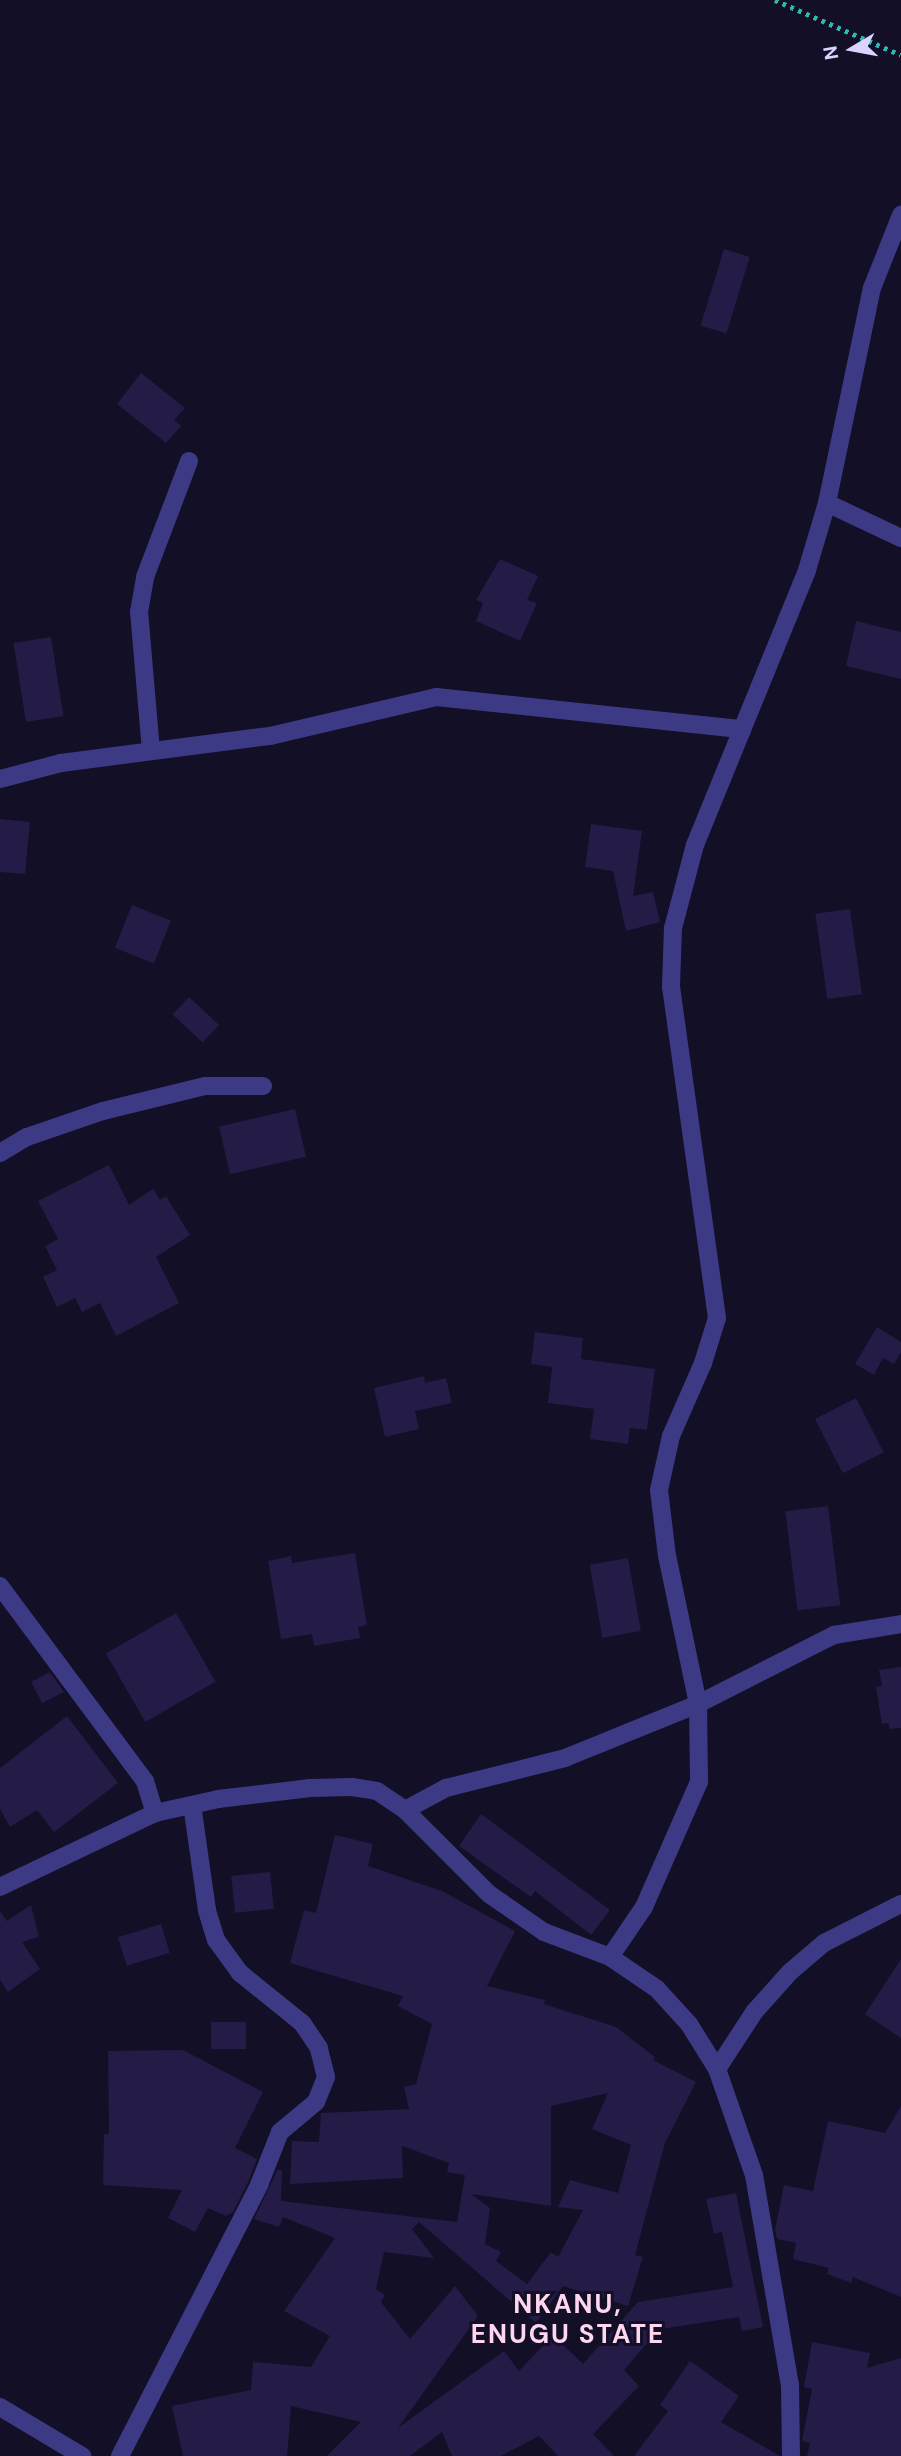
<!DOCTYPE html>
<style>
body{margin:0}
#map{position:relative;width:901px;height:2456px;overflow:hidden;background:#130f26;font-family:"DM Sans",sans-serif}
div>[style]{position:absolute}
[style*='--x']{left:calc(var(--x)*1px);top:calc(var(--y)*1px);width:calc(var(--w)*1px);rotate:calc(var(--a)*1deg)}
.building>*{inset:0;background:#241b47;transform-origin:0 0}
.path>*{height:4.5px;margin-top:-2.25px;transform-origin:0;background:repeating-linear-gradient(90deg,#2fb8b0 0 3.5px,transparent 0 8.5px)}
.minor>*{height:18px;margin:-9px;padding:0 9px;transform-origin:9px;border-radius:9px;background:#3d3a85}
span{translate:-50% -50%;white-space:nowrap;text-align:center;line-height:1.15;-webkit-text-stroke:6px #130f26;paint-order:stroke}
.district-label{font-size:26px;color:#ffd6f0;font-weight:700;letter-spacing:2px}
.north{position:absolute;left:817px;top:14px;width:70px;height:70px;-webkit-text-stroke:5px #130f26;paint-order:stroke;rotate:260deg;font-size:19px;font-weight:700;line-height:28px;text-align:center;color:#d9d4ff}
.north::after{content:'';display:block;margin:auto;width:24px;height:32px;background:#d9d4ff;clip-path:polygon(50% 0,100% 100%,50% 72%,0 100%)}
</style>
<div id="map">
<div class="building">
<i style="left:724px;top:249px;width:27px;height:80px;rotate:17deg"></i>
<i style="clip-path:polygon(141px 373px,185px 408px,174px 420px,181px 426px,166px 443px,117px 404px)"></i>
<i style="clip-path:polygon(500px 559px,538px 576px,527px 600px,537px 603px,520px 641px,476px 621px,483px 603px,476px 600px)"></i>
<i style="clip-path:polygon(856px 621px,901px 632px,901px 679px,846px 666px)"></i>
<i style="left:51px;top:637px;width:80px;height:38px;rotate:81deg"></i>
<i style="clip-path:polygon(0 819px,30px 822px,25px 874px,0 872px)"></i>
<i style="clip-path:polygon(591px 824px,642px 831px,633px 896px,653px 892px,660px 922px,626px 931px,613px 871px,585px 867px)"></i>
<i style="left:132px;top:905px;width:42px;height:46px;rotate:22deg"></i>
<i style="left:850px;top:909px;width:86px;height:35px;rotate:82deg"></i>
<i style="left:189px;top:997px;width:41px;height:24px;rotate:43deg"></i>
<i style="left:295px;top:1109px;width:49px;height:78px;rotate:77deg"></i>
<i style="clip-path:polygon(109px 1165px,129px 1205px,153px 1189px,160px 1200px,166px 1196px,190px 1235px,156px 1257px,179px 1303px,116px 1336px,100px 1303px,82px 1312px,75px 1298px,57px 1307px,43px 1277px,57px 1270px,45px 1246px,58px 1239px,38px 1201px)"></i>
<i style="clip-path:polygon(877px 1327px,901px 1342px,901px 1352px,894px 1364px,883px 1358px,874px 1375px,855px 1364px)"></i>
<i style="clip-path:polygon(535px 1332px,583px 1338px,581px 1359px,655px 1369px,647px 1430px,630px 1428px,628px 1444px,590px 1439px,594px 1409px,548px 1403px,552px 1367px,531px 1364px)"></i>
<i style="clip-path:polygon(424px 1376px,425px 1383px,446px 1378px,452px 1403px,415px 1411px,419px 1429px,385px 1437px,374px 1388px)"></i>
<i style="left:856px;top:1398px;width:61px;height:46px;rotate:63deg"></i>
<i style="left:828px;top:1506px;width:100px;height:43px;rotate:83deg"></i>
<i style="clip-path:polygon(355px 1553px,367px 1625px,358px 1627px,360px 1638px,314px 1646px,312px 1634px,281px 1639px,268px 1561px,291px 1556px,292px 1563px)"></i>
<i style="left:628px;top:1558px;width:74px;height:39px;rotate:80deg"></i>
<i style="left:176px;top:1613px;width:79px;height:81px;rotate:60deg"></i>
<i style="clip-path:polygon(901px 1667px,901px 1728px,890px 1729px,888px 1723px,882px 1724px,876px 1687px,882px 1686px,879px 1670px)"></i>
<i style="clip-path:polygon(50px 1672px,64px 1692px,42px 1703px,31px 1682px)"></i>
<i style="clip-path:polygon(67px 1716px,118px 1783px,54px 1832px,37px 1810px,10px 1827px,0 1809px,0 1768px)"></i>
<i style="clip-path:polygon(481px 1814px,610px 1910px,591px 1935px,535px 1891px,531px 1897px,459px 1846px)"></i>
<i style="clip-path:polygon(evenodd,335px 1835px,373px 1844px,368px 1866px,442px 1891px,515px 1931px,487px 1986px,545px 2000px,544px 2004px,616px 2027px,655px 2057px,653px 2060px,696px 2082px,665px 2143px,635px 2255px,643px 2257px,628px 2306px,563px 2286px,536px 2323px,419px 2222px,412px 2229px,434px 2258px,384px 2252px,376px 2289px,385px 2295px,381px 2302px,410px 2339px,455px 2286px,478px 2316px,398px 2428px,504px 2351px,519px 2371px,553px 2335px,583px 2364px,638px 2302px,733px 2287px,722px 2232px,714px 2234px,706px 2199px,736px 2193px,763px 2327px,742px 2331px,739px 2317px,648px 2331px,654px 2335px,624px 2370px,639px 2386px,593px 2434px,614px 2456px,558px 2456px,539px 2436px,501px 2456px,452px 2456px,442px 2432px,410px 2456px,327px 2456px,361px 2422px,291px 2406px,287px 2456px,183px 2456px,172px 2406px,251px 2390px,253px 2362px,311px 2367px,330px 2336px,284px 2311px,335px 2238px,283px 2217px,279px 2227px,254px 2219px,278px 2169px,282px 2171px,281px 2201px,457px 2222px,465px 2175px,447px 2172px,449px 2163px,402px 2146px,403px 2178px,290px 2184px,292px 2141px,319px 2142px,321px 2113px,409px 2109px,404px 2087px,416px 2084px,432px 2024px,398px 2006px,403px 1996px,290px 1963px,304px 1910px,316px 1913px,335px 1835px,608px 2093px,592px 2129px,631px 2145px,618px 2193px,570px 2180px,558px 2207px,583px 2210px,558px 2257px,551px 2252px,527px 2284px,496px 2261px,501px 2252px,485px 2244px,490px 2208px,471px 2194px,551px 2206px,551px 2106px,608px 2093px)"></i>
<i style="left:270px;top:1872px;width:37px;height:39px;rotate:84deg"></i>
<i style="clip-path:polygon(31px 1905px,39px 1937px,22px 1942px,40px 1969px,8px 1992px,0 1980px,0 1911px,7px 1921px)"></i>
<i style="left:161px;top:1924px;width:30px;height:45px;rotate:73deg"></i>
<i style="clip-path:polygon(901px 1959px,901px 2038px,865px 2014px)"></i>
<i style="left:211px;top:2022px;width:35px;height:27px"></i>
<i style="clip-path:polygon(183px 2050px,263px 2092px,235px 2148px,257px 2159px,249px 2180px,233px 2212px,226px 2216px,208px 2208px,195px 2232px,168px 2218px,182px 2190px,103px 2185px,104px 2134px,109px 2134px,108px 2051px)"></i>
<i style="clip-path:polygon(901px 2106px,901px 2297px,853px 2277px,851px 2283px,827px 2274px,829px 2268px,793px 2259px,796px 2243px,777px 2239px,775px 2230px,784px 2185px,813px 2191px,828px 2121px,885px 2133px)"></i>
<i style="clip-path:polygon(812px 2342px,870px 2353px,867px 2368px,901px 2358px,901px 2456px,807px 2456px,810px 2443px,802px 2441px,812px 2389px,804px 2387px)"></i>
<i style="clip-path:polygon(690px 2361px,739px 2396px,721px 2422px,780px 2456px,634px 2456px,668px 2411px,660px 2405px)"></i>
</div>
<div class="path">
<i style="--x:775;--y:0;--w:137;--a:23.6"></i>
</div>
<div class="minor">
<i style="--x:827;--y:503;--w:82;--a:25.3"></i>
<i style="--x:151;--y:751;--w:140;--a:-94.9"></i>
<i style="--x:139;--y:612;--w:36;--a:-80"></i>
<i style="--x:145;--y:577;--w:124;--a:-69.2"></i>
<i style="--x:0;--y:779;--w:63;--a:-14.7"></i>
<i style="--x:61;--y:763;--w:211;--a:-7.4"></i>
<i style="--x:270;--y:736;--w:171;--a:-13.2"></i>
<i style="--x:436;--y:697;--w:308;--a:6"></i>
<i style="--x:0;--y:1153;--w:31;--a:-31"></i>
<i style="--x:27;--y:1137;--w:80;--a:-18.9"></i>
<i style="--x:103;--y:1111;--w:105;--a:-13.8"></i>
<i style="--x:205;--y:1086;--w:58;--a:0"></i>
<i style="--x:0;--y:1586;--w:243;--a:53.4"></i>
<i style="--x:145;--y:1781;--w:34;--a:73"></i>
<i style="--x:405;--y:1810;--w:47;--a:-28.2"></i>
<i style="--x:446;--y:1788;--w:123;--a:-14.1"></i>
<i style="--x:565;--y:1758;--w:144;--a:-22.1"></i>
<i style="--x:698;--y:1704;--w:153;--a:-26.9"></i>
<i style="--x:834;--y:1635;--w:68;--a:-9.3"></i>
<i style="--x:0;--y:1887;--w:172;--a:-25.5"></i>
<i style="--x:155;--y:1813;--w:65;--a:-12.5"></i>
<i style="--x:218;--y:1799;--w:93;--a:-6.8"></i>
<i style="--x:310;--y:1788;--w:42;--a:-1.4"></i>
<i style="--x:352;--y:1787;--w:25;--a:9"></i>
<i style="--x:377;--y:1791;--w:34;--a:34"></i>
<i style="--x:405;--y:1810;--w:119;--a:45"></i>
<i style="--x:489;--y:1894;--w:67;--a:34.6"></i>
<i style="--x:544;--y:1932;--w:71;--a:20.7"></i>
<i style="--x:610;--y:1957;--w:57;--a:34.2"></i>
<i style="--x:657;--y:1989;--w:47;--a:47.6"></i>
<i style="--x:689;--y:2024;--w:53;--a:58.1"></i>
<i style="--x:717;--y:2069;--w:112;--a:70.8"></i>
<i style="--x:754;--y:2175;--w:213;--a:80.3"></i>
<i style="--x:790;--y:2385;--w:71;--a:89.2"></i>
<i style="--x:610;--y:1957;--w:60;--a:-55.8"></i>
<i style="--x:644;--y:1907;--w:137;--a:-66.3"></i>
<i style="--x:699;--y:1782;--w:78;--a:-90.7"></i>
<i style="--x:698;--y:1704;--w:151;--a:-101.8"></i>
<i style="--x:667;--y:1556;--w:66;--a:-96.9"></i>
<i style="--x:659;--y:1490;--w:55;--a:-77.5"></i>
<i style="--x:671;--y:1436;--w:80;--a:-66.3"></i>
<i style="--x:703;--y:1363;--w:47;--a:-72.7"></i>
<i style="--x:717;--y:1318;--w:334;--a:-97.9"></i>
<i style="--x:671;--y:987;--w:59;--a:-88.1"></i>
<i style="--x:673;--y:928;--w:86;--a:-75.2"></i>
<i style="--x:695;--y:845;--w:297;--a:-67.8"></i>
<i style="--x:807;--y:570;--w:70;--a:-73.4"></i>
<i style="--x:827;--y:503;--w:220;--a:-78.2"></i>
<i style="--x:872;--y:288;--w:79;--a:-68.3"></i>
<i style="--x:717;--y:2069;--w:69;--a:-56.8"></i>
<i style="--x:755;--y:2011;--w:52;--a:-48.1"></i>
<i style="--x:790;--y:1972;--w:45;--a:-40.5"></i>
<i style="--x:824;--y:1943;--w:86;--a:-26.9"></i>
<i style="--x:0;--y:2407;--w:96;--a:30.9"></i>
<i style="--x:120;--y:2456;--w:305;--a:-62.8"></i>
<i style="--x:259;--y:2185;--w:57;--a:-68.4"></i>
<i style="--x:280;--y:2132;--w:47;--a:-39.8"></i>
<i style="--x:316;--y:2102;--w:27;--a:-68"></i>
<i style="--x:326;--y:2077;--w:30;--a:-104"></i>
<i style="--x:319;--y:2048;--w:30;--a:-124"></i>
<i style="--x:302;--y:2023;--w:80;--a:-141.1"></i>
<i style="--x:240;--y:1973;--w:41;--a:-126"></i>
<i style="--x:216;--y:1940;--w:31;--a:-107"></i>
<i style="--x:207;--y:1910;--w:106;--a:-98.1"></i>
</div>
<div class="district-label">
<span style="left:568px;top:2320px">NKANU,<br>ENUGU STATE</span>
</div>
<div class="north">N</div>
</div>
